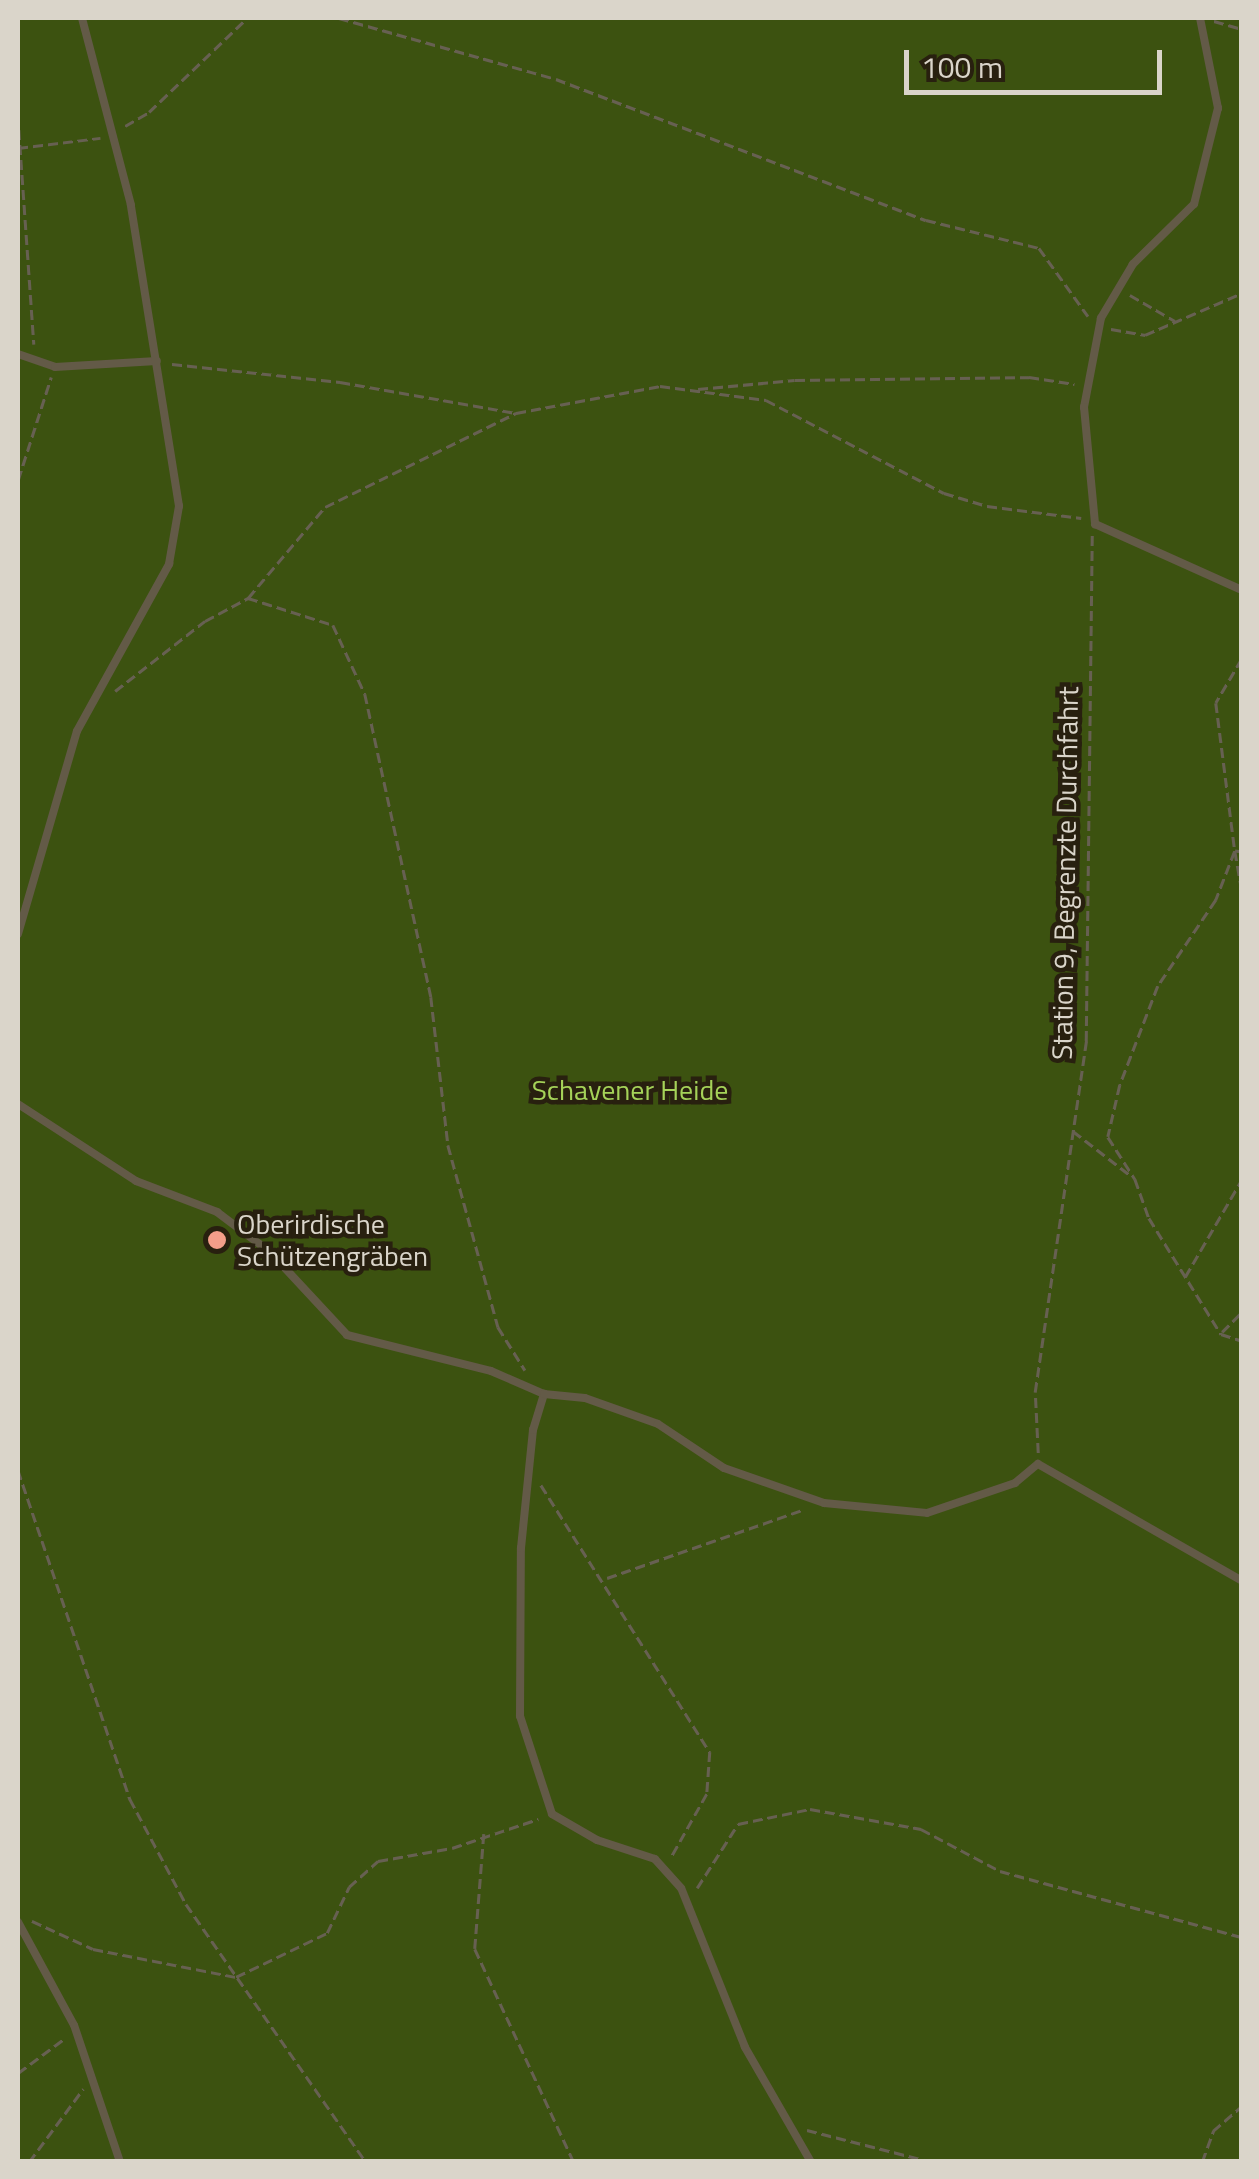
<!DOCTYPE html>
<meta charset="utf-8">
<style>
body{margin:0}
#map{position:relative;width:1259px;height:2179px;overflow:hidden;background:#28200f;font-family:"Titillium Web",sans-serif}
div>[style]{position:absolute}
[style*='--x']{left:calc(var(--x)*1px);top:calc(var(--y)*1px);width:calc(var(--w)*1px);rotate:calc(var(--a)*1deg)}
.green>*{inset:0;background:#3c5210;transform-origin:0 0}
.path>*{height:2.5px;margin-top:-1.25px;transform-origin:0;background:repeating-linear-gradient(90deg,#676052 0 10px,transparent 0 15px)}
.service>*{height:8px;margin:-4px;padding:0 4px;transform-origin:4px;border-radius:4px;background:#635a47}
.dots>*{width:28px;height:28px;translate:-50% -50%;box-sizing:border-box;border:5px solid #28200f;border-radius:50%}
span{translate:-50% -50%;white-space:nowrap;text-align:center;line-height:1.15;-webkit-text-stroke:9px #28200f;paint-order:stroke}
.street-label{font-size:28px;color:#dad5ca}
.park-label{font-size:28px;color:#a5d259}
.poi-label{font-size:28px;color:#dad5ca}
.left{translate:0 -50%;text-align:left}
.frame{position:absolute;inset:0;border:20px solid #dad5ca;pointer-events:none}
.scale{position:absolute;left:904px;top:50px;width:258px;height:45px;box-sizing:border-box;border:5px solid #dad5ca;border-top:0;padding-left:12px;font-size:30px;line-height:35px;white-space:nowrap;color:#dad5ca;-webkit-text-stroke:8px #28200f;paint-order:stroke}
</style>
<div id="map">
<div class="green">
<i style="left:18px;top:18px;width:1223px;height:2143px"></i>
</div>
<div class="path">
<i style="--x:339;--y:18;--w:225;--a:15.7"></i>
<i style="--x:556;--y:79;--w:396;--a:20.9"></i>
<i style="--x:926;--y:220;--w:116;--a:13.9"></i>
<i style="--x:1039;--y:248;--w:84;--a:54.2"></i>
<i style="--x:1214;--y:21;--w:29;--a:16"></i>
<i style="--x:18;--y:115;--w:230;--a:86"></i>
<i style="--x:125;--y:126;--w:28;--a:-30"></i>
<i style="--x:149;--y:112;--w:136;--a:-43.8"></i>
<i style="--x:18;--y:148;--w:83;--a:-7"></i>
<i style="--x:1130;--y:295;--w:52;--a:30"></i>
<i style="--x:1111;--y:329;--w:35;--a:10"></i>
<i style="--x:1145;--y:335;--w:106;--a:-23.4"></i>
<i style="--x:172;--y:364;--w:169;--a:6.1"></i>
<i style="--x:340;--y:382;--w:178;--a:10"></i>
<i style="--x:698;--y:389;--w:97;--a:-5.3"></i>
<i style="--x:795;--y:380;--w:234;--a:-0.7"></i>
<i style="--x:1029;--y:377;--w:46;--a:8.8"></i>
<i style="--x:18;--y:480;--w:108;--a:-72.2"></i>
<i style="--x:248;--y:598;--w:119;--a:-49.8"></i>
<i style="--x:325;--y:507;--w:213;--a:-26.2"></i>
<i style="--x:516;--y:413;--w:147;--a:-10.6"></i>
<i style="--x:660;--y:386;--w:107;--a:7.5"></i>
<i style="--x:766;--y:400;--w:201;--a:27.6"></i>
<i style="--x:944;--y:493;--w:45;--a:16.8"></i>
<i style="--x:987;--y:506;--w:95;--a:7.3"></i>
<i style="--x:1242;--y:659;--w:51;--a:120.6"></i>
<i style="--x:1216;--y:703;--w:149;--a:82.7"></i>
<i style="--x:1235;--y:851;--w:53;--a:111.2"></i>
<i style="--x:1216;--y:900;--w:104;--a:124"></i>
<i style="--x:1158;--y:986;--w:106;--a:111"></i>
<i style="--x:1120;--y:1085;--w:53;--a:103"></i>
<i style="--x:1108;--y:1137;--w:50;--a:57.3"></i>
<i style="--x:1135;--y:1179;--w:41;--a:70.3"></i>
<i style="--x:1149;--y:1218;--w:137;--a:58.2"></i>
<i style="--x:1221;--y:1334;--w:22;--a:18"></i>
<i style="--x:115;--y:691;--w:114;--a:-37.9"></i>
<i style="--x:205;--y:621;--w:49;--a:-28.1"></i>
<i style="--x:248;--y:598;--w:89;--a:17.6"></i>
<i style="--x:333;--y:625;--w:76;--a:65.1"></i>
<i style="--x:365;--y:694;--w:310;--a:77.7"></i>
<i style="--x:431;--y:997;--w:149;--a:83.4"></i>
<i style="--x:448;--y:1145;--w:189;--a:74.6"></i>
<i style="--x:498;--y:1327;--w:51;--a:57.9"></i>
<i style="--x:1242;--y:852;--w:7;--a:-172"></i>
<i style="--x:1235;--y:851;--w:40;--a:80"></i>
<i style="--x:1073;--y:1131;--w:72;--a:37.7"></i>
<i style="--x:1185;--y:1277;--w:113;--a:-59.8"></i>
<i style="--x:1222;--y:1332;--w:28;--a:-45"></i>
<i style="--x:1038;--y:1453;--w:61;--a:-92.8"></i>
<i style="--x:1035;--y:1392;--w:355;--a:-81.7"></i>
<i style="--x:1086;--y:1041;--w:506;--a:-89.32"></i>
<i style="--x:18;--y:1470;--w:348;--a:71.2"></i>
<i style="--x:130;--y:1799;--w:119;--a:61.9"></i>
<i style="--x:186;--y:1904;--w:315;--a:55.1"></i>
<i style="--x:541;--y:1485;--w:316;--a:57.7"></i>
<i style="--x:710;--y:1752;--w:42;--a:94.1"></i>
<i style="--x:707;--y:1794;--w:73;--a:119.4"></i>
<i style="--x:607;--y:1578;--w:207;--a:-19.2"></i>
<i style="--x:484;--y:1834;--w:115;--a:94.5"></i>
<i style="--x:475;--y:1949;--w:235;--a:65.1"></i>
<i style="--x:697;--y:1888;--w:76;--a:-57.4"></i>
<i style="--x:738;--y:1824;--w:74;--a:-11.8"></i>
<i style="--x:810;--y:1809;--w:113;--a:10.2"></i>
<i style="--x:921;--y:1829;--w:89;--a:28"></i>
<i style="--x:1000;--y:1871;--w:251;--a:15.3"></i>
<i style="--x:32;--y:1921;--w:67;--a:24.7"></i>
<i style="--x:93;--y:1949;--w:146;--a:11.1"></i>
<i style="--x:236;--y:1977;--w:101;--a:-25.8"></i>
<i style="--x:327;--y:1933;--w:51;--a:-64.4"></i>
<i style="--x:349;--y:1887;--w:39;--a:-42"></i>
<i style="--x:378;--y:1861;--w:75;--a:-10"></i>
<i style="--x:452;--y:1848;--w:91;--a:-18.6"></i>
<i style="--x:18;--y:2073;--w:57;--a:-36.5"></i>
<i style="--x:807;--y:2130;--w:129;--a:14.4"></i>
<i style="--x:29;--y:2162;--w:91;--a:-53.5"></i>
<i style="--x:1202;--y:2162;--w:33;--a:-70"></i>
<i style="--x:1213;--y:2131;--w:38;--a:-41"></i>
</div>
<div class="service">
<i style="--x:1200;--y:18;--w:92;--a:78.7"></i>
<i style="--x:1218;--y:108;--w:99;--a:104"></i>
<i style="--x:1194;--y:204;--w:86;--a:135.5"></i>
<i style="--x:1133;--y:264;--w:63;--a:120.7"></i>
<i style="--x:1101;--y:318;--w:91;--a:100.8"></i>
<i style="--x:1084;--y:407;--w:118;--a:84.6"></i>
<i style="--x:1095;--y:524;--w:161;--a:24.2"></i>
<i style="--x:18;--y:354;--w:39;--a:19"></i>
<i style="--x:55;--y:367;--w:102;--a:-3.4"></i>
<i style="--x:18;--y:934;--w:211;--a:-73.8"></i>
<i style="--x:77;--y:731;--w:191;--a:-61.1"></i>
<i style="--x:169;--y:564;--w:59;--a:-80.2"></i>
<i style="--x:179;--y:506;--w:305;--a:-99.1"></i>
<i style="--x:131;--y:205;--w:193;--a:-104.7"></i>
<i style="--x:18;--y:1104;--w:141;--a:33.1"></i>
<i style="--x:136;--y:1181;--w:87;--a:20.9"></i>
<i style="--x:217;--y:1212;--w:66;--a:37"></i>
<i style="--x:270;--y:1252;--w:113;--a:47.1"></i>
<i style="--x:347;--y:1335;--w:148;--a:14"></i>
<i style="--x:491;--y:1371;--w:58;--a:23.5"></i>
<i style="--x:18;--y:1922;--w:117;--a:61.5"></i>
<i style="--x:74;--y:2025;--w:145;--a:71.4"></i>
<i style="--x:811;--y:2162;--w:133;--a:-119.9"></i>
<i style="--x:745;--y:2047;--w:171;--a:-111.9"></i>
<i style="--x:681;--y:1888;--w:39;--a:-132"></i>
<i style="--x:655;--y:1859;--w:61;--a:-161.9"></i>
<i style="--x:597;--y:1840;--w:52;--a:-150"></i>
<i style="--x:552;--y:1814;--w:103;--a:-108.1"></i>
<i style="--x:520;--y:1716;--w:168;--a:-89.7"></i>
<i style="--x:521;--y:1548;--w:119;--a:-84.2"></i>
<i style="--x:533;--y:1430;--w:38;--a:-73"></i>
<i style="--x:544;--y:1394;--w:41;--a:5.6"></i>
<i style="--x:585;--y:1398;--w:77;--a:19.6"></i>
<i style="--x:658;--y:1424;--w:79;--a:33.7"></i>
<i style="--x:724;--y:1468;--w:106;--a:19.3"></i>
<i style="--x:824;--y:1503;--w:103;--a:5.5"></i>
<i style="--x:927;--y:1513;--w:93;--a:-18.8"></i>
<i style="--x:1015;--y:1483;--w:30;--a:-40"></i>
<i style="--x:1038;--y:1464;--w:235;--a:29.8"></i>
</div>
<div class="dots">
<i style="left:217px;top:1240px;background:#f49e8a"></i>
</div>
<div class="street-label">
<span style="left:1065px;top:873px;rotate:-89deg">Station 9, Begrenzte Durchfahrt</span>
</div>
<div class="park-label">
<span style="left:630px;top:1090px">Schavener Heide</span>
</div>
<div class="poi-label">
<span class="left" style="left:237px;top:1240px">Oberirdische<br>Schützengräben</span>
</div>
<div class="frame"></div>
<div class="scale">100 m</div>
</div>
